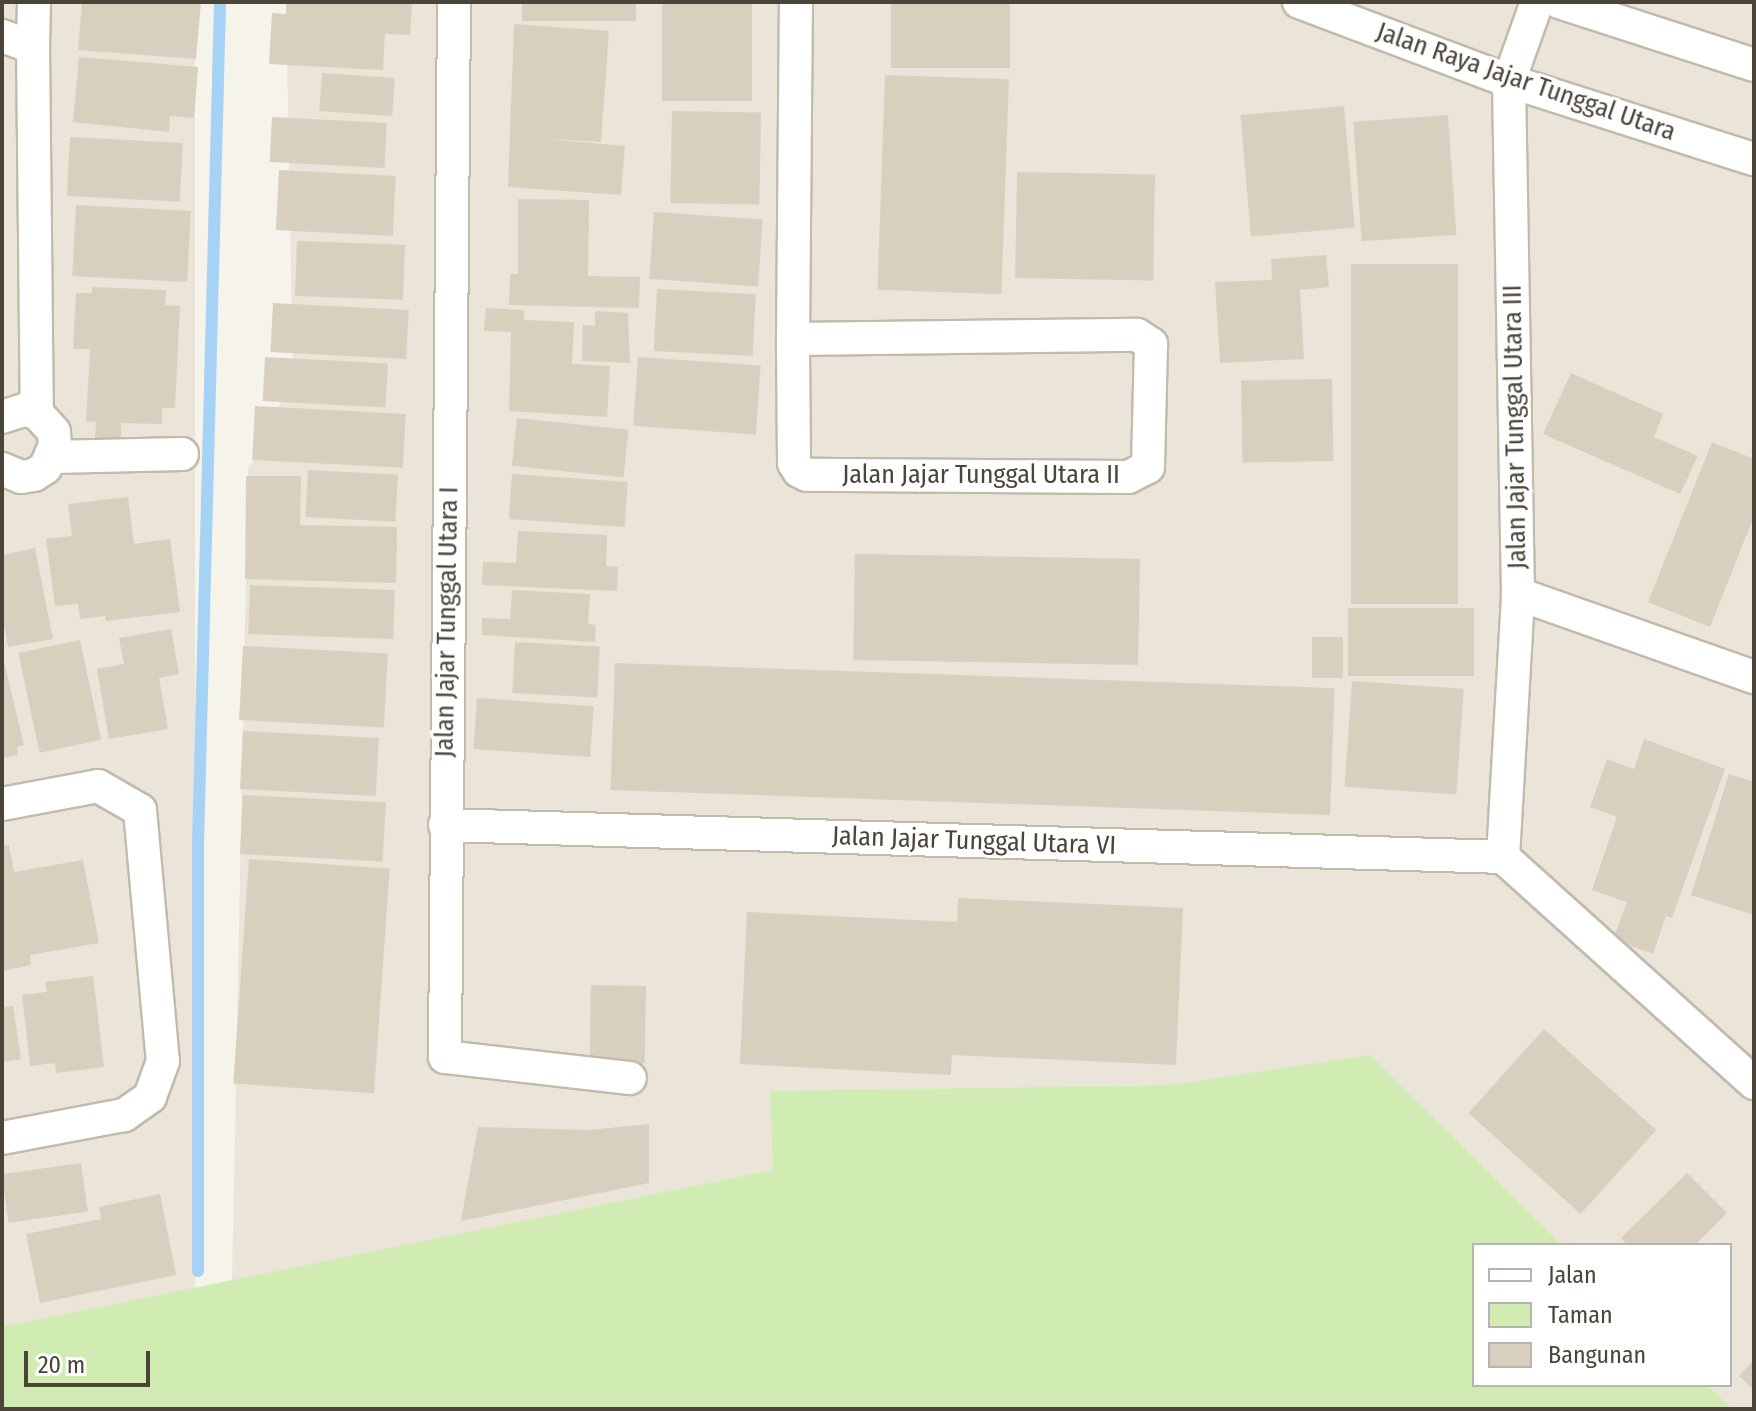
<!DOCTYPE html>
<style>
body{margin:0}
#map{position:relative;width:1756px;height:1411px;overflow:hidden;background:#f6f3eb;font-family:"Fira Sans Condensed",sans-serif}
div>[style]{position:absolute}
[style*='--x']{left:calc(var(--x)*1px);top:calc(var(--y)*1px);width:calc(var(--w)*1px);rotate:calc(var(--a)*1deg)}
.residential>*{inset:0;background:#eae5d8;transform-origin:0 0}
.green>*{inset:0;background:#d0ecb2}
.stream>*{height:12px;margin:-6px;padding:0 6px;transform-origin:6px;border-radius:6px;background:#a5d2f5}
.building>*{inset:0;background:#d8cfbf;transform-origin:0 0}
.roads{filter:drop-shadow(2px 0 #c2bbac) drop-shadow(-2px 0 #c2bbac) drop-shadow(0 2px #c2bbac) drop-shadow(0 -2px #c2bbac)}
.street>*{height:32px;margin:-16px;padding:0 16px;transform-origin:16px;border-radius:16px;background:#fff}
span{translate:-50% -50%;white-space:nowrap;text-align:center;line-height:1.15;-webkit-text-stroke:6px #fff;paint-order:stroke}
.street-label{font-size:26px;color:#4b4438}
.frame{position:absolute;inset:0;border:4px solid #4b4438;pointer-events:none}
.legend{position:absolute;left:1472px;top:1243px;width:260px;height:144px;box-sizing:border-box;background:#fff;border:2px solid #b7b4af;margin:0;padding:10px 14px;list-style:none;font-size:24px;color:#4b4438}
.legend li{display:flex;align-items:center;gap:16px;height:40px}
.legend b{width:40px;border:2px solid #b7b4af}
.scale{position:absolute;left:24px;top:1351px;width:126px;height:36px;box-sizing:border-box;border:4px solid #4b4438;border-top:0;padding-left:10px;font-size:24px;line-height:28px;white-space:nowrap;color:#4b4438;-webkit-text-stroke:6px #fff;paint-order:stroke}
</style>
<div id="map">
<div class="residential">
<i style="left:2px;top:2px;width:193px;height:1325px"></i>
<i style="clip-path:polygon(286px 2px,1754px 2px,1754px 1409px,1733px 1409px,1707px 1385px,1730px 1385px,1730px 1245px,1562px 1245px,1369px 1056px,1169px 1085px,771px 1091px,773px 1170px,232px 1282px,248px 470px,293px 377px)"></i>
</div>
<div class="green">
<i style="clip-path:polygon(1370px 1055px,1562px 1245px,1474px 1245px,1474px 1385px,1707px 1385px,1733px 1409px,2px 1409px,2px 1327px,773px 1170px,770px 1091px,1169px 1085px)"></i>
</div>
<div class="stream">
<i style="--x:198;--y:1271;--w:427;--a:-90"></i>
<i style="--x:198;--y:844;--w:842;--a:-88.5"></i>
</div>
<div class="building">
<i style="clip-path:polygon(82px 2px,201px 2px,196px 59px,78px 50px)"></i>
<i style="clip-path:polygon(286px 2px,412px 2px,410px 35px,385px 34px,383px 70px,269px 64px,272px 13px,286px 14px)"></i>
<i style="left:522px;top:2px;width:114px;height:19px"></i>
<i style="left:662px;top:2px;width:90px;height:99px"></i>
<i style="left:891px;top:2px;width:119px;height:66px"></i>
<i style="clip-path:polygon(514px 24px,609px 31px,601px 142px,535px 138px,625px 146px,621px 195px,508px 187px)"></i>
<i style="clip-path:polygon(79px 57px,198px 67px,194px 118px,170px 116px,169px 132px,73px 122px)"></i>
<i style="left:322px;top:73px;width:73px;height:38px;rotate:4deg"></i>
<i style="left:885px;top:75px;width:124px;height:215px;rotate:2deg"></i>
<i style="left:1344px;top:106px;width:122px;height:104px;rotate:85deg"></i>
<i style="left:672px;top:111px;width:89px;height:92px;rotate:1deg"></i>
<i style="left:1448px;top:115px;width:120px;height:95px;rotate:86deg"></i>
<i style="left:272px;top:117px;width:115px;height:45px;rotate:3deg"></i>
<i style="left:70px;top:137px;width:113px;height:59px;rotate:3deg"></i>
<i style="left:279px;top:170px;width:117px;height:60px;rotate:3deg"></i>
<i style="left:1017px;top:172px;width:138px;height:106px;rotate:1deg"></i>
<i style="clip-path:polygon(518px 199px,589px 200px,588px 276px,640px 277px,639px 308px,509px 305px,510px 274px,518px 274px)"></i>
<i style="left:76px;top:205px;width:115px;height:71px;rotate:3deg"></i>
<i style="left:654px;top:212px;width:109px;height:67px;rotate:4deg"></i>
<i style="left:297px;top:241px;width:108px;height:55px;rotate:2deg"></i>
<i style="clip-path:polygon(1326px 255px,1329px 287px,1300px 290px,1304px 359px,1220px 363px,1215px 282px,1272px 280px,1271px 259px)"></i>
<i style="left:1351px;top:264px;width:107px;height:340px"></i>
<i style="clip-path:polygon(92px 287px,166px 290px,165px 305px,180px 306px,175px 408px,162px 408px,162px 424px,121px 423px,121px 439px,95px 438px,96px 422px,86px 421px,90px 349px,73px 349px,76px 293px,92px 293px)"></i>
<i style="left:657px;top:289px;width:99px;height:62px;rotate:3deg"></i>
<i style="left:273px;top:303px;width:136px;height:49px;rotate:3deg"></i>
<i style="clip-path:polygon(486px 308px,524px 310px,524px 320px,574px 322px,572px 364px,610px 366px,607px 417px,509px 411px,511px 332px,484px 331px)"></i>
<i style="clip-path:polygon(595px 311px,628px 313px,630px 363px,582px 361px,583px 325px,595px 326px)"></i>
<i style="left:265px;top:357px;width:123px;height:44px;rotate:3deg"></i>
<i style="left:638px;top:357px;width:123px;height:69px;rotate:4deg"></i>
<i style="clip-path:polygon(1571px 373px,1663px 414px,1654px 437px,1698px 456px,1680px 494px,1543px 434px)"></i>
<i style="left:1332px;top:379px;width:82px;height:91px;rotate:89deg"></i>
<i style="left:255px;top:406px;width:151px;height:54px;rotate:3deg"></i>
<i style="left:517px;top:418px;width:112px;height:48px;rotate:6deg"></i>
<i style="clip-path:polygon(1712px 442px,1754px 459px,1754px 516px,1710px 627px,1648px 602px)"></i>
<i style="left:308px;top:470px;width:90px;height:47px;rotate:3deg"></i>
<i style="left:512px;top:474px;width:116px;height:45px;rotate:4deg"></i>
<i style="clip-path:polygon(246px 476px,301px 476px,300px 525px,397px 527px,396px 583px,245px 579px)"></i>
<i style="clip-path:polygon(128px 497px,134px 544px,170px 539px,180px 612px,106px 621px,105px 616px,80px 619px,78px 604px,55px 606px,46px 539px,72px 536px,68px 504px)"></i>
<i style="clip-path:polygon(518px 531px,607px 535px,606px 566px,618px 567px,617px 591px,482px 585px,483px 562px,516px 563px)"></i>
<i style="clip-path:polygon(35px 548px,53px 639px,8px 647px,2px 614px,2px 555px)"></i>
<i style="left:855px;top:554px;width:285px;height:106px;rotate:1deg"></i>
<i style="left:250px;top:585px;width:145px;height:49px;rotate:2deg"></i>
<i style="clip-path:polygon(512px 590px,590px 594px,588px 624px,596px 625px,595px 642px,482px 635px,482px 618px,510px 619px)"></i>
<i style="left:1348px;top:608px;width:126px;height:68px"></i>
<i style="clip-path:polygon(171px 629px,179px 674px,159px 678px,168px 729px,109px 739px,97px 669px,124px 664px,119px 638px)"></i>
<i style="left:1343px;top:637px;width:41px;height:31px;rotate:90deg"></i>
<i style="left:80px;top:640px;width:102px;height:63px;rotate:78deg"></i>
<i style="left:515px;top:642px;width:85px;height:51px;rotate:3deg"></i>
<i style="left:243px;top:646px;width:145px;height:74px;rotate:3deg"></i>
<i style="clip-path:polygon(2px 654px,24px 745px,17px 747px,18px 755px,2px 758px)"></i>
<i style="left:615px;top:663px;width:720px;height:127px;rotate:2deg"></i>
<i style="left:1352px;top:681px;width:112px;height:106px;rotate:4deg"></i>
<i style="left:477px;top:698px;width:117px;height:51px;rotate:4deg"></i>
<i style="left:243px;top:731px;width:136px;height:58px;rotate:3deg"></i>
<i style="clip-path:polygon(1644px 739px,1725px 769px,1672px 918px,1666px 916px,1653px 954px,1613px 939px,1627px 902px,1592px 890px,1617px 817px,1590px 807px,1607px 759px,1634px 769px)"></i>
<i style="clip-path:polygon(1729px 774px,1754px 782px,1754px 915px,1691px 895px)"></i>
<i style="left:243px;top:795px;width:143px;height:59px;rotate:3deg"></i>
<i style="clip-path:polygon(9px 845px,14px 872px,83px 860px,99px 943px,30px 955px,31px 965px,2px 971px,2px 846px)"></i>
<i style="left:249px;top:859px;width:141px;height:225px;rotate:4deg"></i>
<i style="clip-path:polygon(958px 898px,1183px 908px,1176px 1065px,952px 1055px,951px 1075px,740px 1064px,747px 912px,957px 922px)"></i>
<i style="clip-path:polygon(93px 976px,104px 1067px,56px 1073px,55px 1063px,30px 1066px,22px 995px,47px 992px,45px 982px)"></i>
<i style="left:591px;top:985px;width:55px;height:77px;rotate:1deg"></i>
<i style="clip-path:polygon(13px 1006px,21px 1059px,2px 1062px,2px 1008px)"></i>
<i style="left:1544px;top:1029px;width:151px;height:113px;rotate:42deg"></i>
<i style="clip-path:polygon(649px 1124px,649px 1183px,461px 1221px,478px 1127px,589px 1130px)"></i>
<i style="left:81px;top:1163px;width:49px;height:80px;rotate:82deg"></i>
<i style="clip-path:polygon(1687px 1173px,1727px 1213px,1695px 1245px,1628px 1245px,1621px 1238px)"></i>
<i style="clip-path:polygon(160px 1194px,176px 1275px,40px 1303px,26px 1234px,101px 1219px,99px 1207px)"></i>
<i style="clip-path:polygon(1754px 1360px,1754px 1390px,1739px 1376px)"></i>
</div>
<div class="roads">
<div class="street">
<i style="--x:454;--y:2;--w:1055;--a:90.49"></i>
<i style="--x:445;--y:1057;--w:186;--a:6.5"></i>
<i style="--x:1299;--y:2;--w:224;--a:20.6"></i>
<i style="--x:1509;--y:81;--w:257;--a:17.7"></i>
<i style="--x:1559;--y:2;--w:205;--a:17.9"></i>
<i style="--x:2;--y:36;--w:33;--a:20"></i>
<i style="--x:33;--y:47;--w:366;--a:89.4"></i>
<i style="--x:33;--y:47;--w:45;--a:-88.7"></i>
<i style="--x:793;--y:339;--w:344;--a:-0.7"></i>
<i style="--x:1137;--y:335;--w:17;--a:33"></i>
<i style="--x:1151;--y:344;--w:123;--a:91.4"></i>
<i style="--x:1148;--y:467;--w:22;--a:153"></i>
<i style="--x:1128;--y:477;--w:321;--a:-179.6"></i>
<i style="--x:807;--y:475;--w:9;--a:-153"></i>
<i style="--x:799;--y:471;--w:9;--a:-122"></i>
<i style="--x:794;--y:463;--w:124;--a:-90.5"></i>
<i style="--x:793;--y:339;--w:337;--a:-89.5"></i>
<i style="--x:2;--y:417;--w:23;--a:-18"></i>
<i style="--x:24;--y:410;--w:13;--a:13"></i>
<i style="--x:37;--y:413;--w:25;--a:48"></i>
<i style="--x:54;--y:432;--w:13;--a:86"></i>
<i style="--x:55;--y:445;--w:25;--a:113"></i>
<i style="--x:45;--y:468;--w:13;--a:148"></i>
<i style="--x:34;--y:475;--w:13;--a:171"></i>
<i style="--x:21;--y:477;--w:21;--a:-157"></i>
<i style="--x:53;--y:457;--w:129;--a:-1.3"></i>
<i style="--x:1518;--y:594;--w:250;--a:19.4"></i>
<i style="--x:2;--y:804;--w:98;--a:-10.6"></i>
<i style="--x:98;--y:786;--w:48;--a:29.7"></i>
<i style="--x:140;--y:810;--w:252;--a:84.8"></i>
<i style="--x:163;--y:1061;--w:38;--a:110"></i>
<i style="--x:150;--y:1097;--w:32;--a:145"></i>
<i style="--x:124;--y:1115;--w:124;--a:169.3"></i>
<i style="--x:445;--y:825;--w:1058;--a:1.73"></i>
<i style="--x:1503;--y:857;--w:263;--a:-86.7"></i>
<i style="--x:1518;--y:594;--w:513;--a:-91.01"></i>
<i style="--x:1509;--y:81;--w:84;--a:-70.5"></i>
<i style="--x:1503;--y:857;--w:338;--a:42"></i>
</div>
</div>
<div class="street-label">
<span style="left:1526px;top:82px;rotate:19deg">Jalan Raya Jajar Tunggal Utara</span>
<span style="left:1515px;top:427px;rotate:-91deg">Jalan Jajar Tunggal Utara III</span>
<span style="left:981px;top:475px">Jalan Jajar Tunggal Utara II</span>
<span style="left:447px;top:622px;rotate:-89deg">Jalan Jajar Tunggal Utara I</span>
<span style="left:974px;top:841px;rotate:2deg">Jalan Jajar Tunggal Utara VI</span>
</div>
<div class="frame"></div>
<ul class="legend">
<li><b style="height:10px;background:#fff"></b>Jalan</li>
<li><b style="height:22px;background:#d0ecb2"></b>Taman</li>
<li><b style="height:22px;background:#d8cfbf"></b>Bangunan</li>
</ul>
<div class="scale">20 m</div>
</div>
